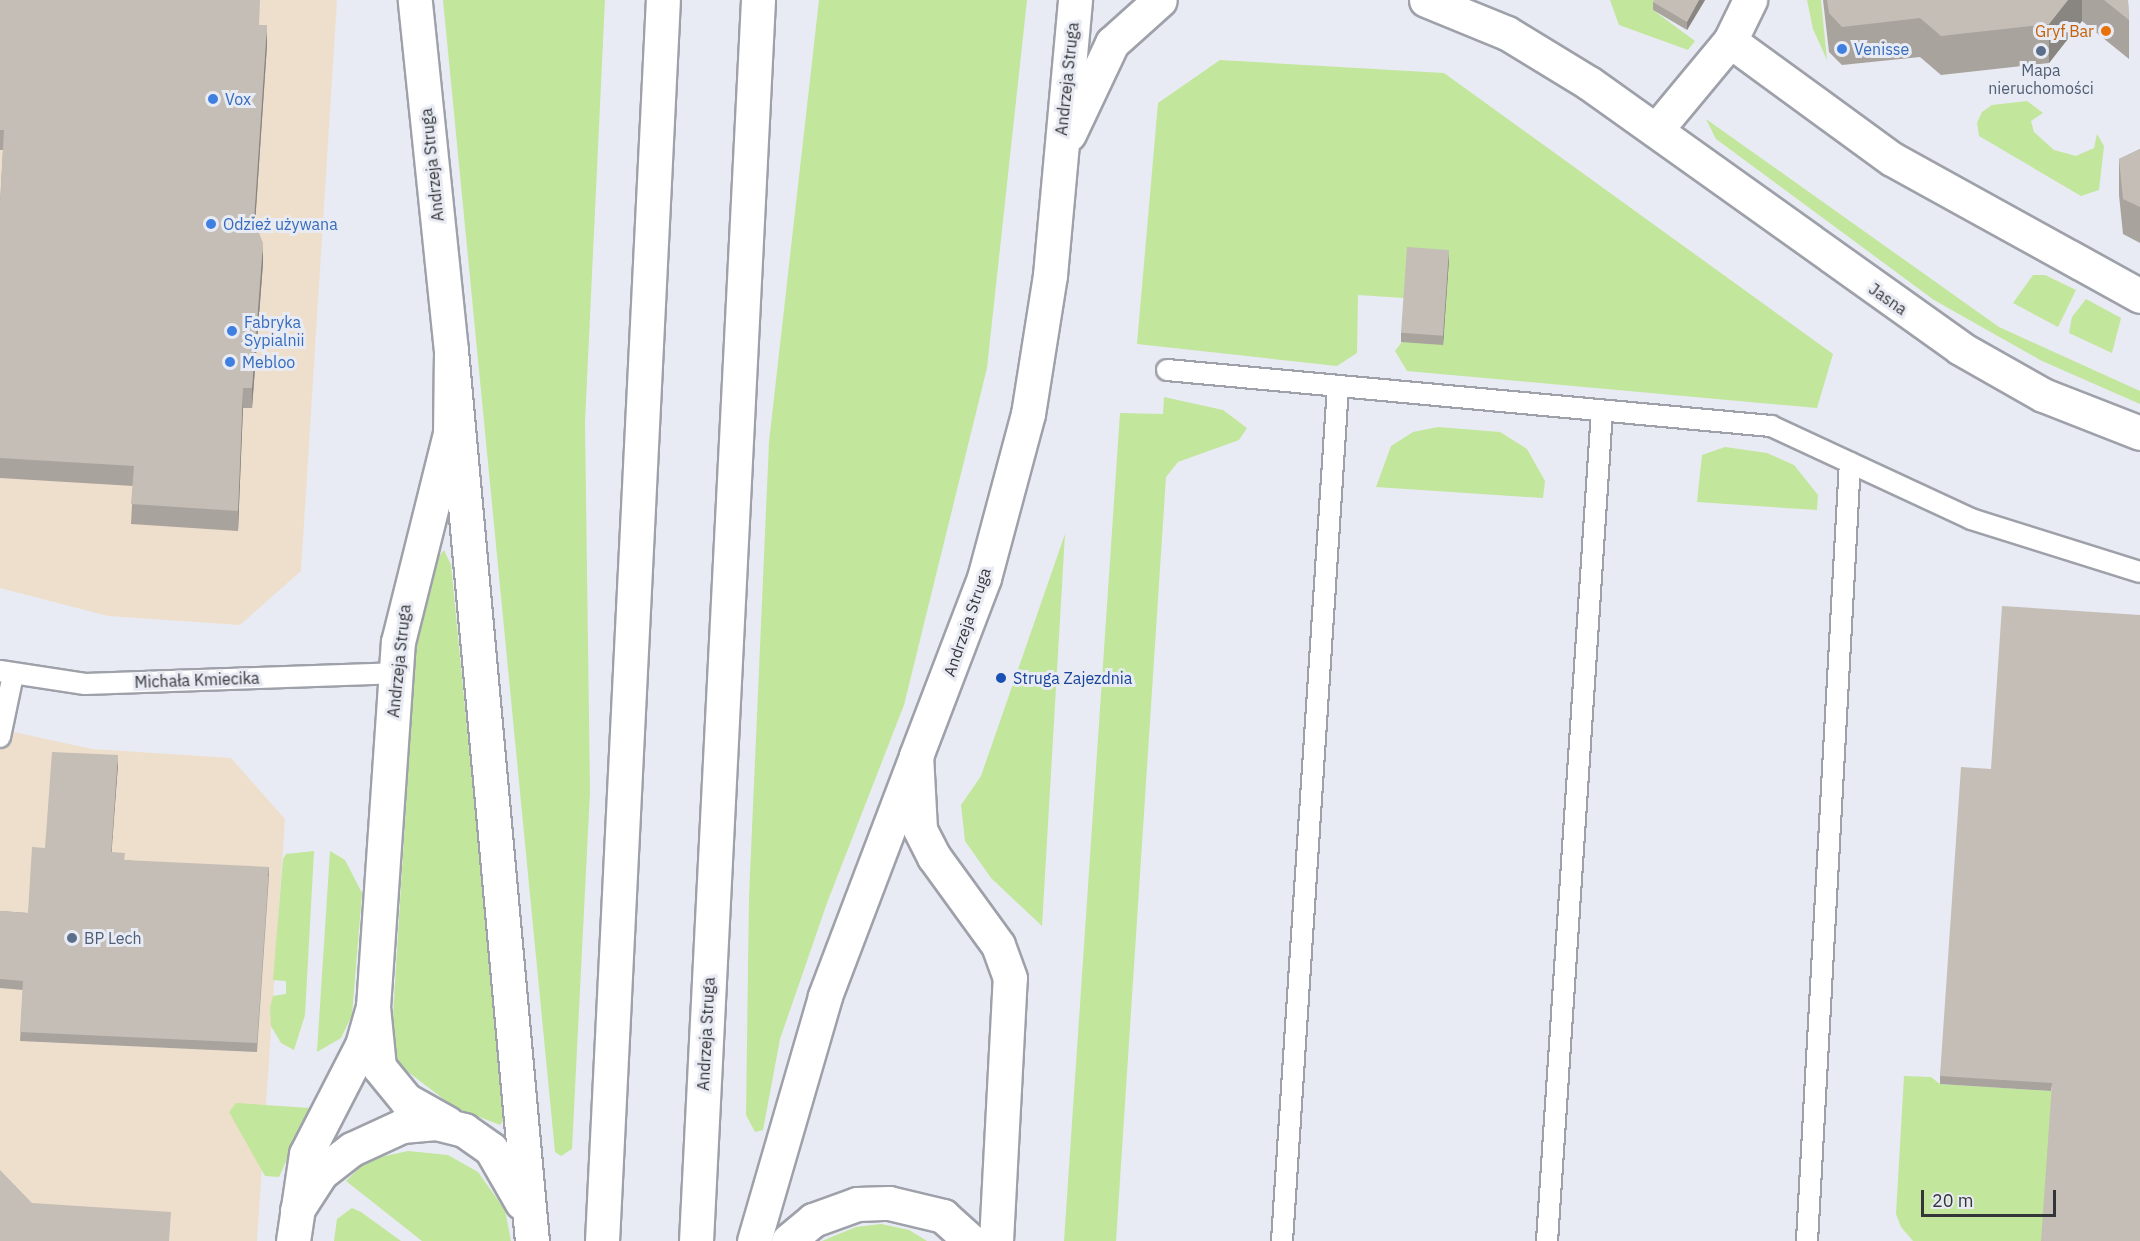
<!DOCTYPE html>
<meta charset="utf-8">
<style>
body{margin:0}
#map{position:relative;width:2140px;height:1241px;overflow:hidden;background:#e8ebf3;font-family:"IBM Plex Sans",sans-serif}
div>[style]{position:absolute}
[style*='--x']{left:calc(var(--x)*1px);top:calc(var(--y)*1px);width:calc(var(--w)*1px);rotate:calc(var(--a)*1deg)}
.commercial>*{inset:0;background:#eedfcc}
.green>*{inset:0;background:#c2e69b}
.roads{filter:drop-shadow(2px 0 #9ea1a9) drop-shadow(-2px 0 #9ea1a9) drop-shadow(0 2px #9ea1a9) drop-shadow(0 -2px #9ea1a9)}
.service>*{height:20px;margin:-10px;padding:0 10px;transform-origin:10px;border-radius:10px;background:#fff}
.minor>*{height:33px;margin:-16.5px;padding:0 16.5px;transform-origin:16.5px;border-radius:16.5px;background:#fff}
.primary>*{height:33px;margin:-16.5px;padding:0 16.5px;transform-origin:16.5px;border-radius:16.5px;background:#fff}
.wall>*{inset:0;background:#a9a39d}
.shaded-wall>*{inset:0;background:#898580;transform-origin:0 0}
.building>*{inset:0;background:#c4beb7;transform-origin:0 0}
.dots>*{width:16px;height:16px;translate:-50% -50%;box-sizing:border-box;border:3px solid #e8ebf3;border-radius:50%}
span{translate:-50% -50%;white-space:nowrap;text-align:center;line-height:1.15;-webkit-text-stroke:6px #e8ebf3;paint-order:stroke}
.food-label{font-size:16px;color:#c56008}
.right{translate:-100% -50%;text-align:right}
.shop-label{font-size:16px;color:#366cbe}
.left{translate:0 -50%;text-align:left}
.service-label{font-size:16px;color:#4e5e75}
.street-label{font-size:16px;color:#343538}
.transit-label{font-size:16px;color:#164399}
.scale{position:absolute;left:1921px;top:1190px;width:135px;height:27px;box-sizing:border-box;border:3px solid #343538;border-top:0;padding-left:8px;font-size:18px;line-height:21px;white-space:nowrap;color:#343538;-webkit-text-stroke:4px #e8ebf3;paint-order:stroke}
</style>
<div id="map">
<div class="commercial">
<i style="clip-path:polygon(0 0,337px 0,301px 571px,240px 625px,108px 616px,0 588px)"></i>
<i style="clip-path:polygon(0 729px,92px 749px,231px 758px,285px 819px,257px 1241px,0 1241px)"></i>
</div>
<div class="green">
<i style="clip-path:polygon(443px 0,605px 0,585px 422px,590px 792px,572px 1149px,561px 1156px,555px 1152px)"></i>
<i style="clip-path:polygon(819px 0,1027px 0,987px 368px,904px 705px,827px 903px,780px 1039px,763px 1130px,755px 1132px,746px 1115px,749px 897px,769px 442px)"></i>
<i style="clip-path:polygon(1610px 0,1658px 0,1653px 10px,1695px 41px,1688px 50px,1619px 25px)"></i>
<i style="clip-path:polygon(1807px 0,1821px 0,1827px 60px,1813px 29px)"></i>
<i style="clip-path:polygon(1220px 60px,1444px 73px,1833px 354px,1817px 408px,1407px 371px,1395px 351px,1401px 343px,1404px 298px,1358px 295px,1357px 353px,1337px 366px,1137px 344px,1158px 103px)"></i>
<i style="clip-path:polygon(2027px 101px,2043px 113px,2031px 121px,2034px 132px,2054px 150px,2076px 156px,2094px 148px,2097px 134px,2104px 146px,2099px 190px,2081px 196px,1979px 136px,1977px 123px,1982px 112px,1992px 105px)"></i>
<i style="clip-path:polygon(1706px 119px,1999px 327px,2140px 391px,2140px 404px,2042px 361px,1934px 300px,1716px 139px)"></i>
<i style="clip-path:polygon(2033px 275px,2045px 275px,2076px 290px,2058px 327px,2013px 303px)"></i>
<i style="clip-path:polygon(2086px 299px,2121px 318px,2112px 353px,2069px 333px,2072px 317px)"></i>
<i style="clip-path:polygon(1164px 397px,1223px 410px,1247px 428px,1239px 440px,1178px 462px,1166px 477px,1116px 1241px,1064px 1241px,1120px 413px,1163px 414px)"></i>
<i style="clip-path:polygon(1438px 427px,1500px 432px,1527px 449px,1545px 481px,1543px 498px,1376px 487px,1391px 446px,1413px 432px)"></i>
<i style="clip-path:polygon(1725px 447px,1767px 453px,1794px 465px,1818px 495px,1817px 510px,1697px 502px,1702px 455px)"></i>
<i style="clip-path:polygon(1065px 534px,1042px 926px,991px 878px,965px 841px,961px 805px,981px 776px)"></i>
<i style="clip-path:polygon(444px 550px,451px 565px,505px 1118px,500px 1125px,454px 1107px,399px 1065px,392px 1032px,416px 644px,437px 559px)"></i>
<i style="clip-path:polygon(314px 851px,305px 1015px,294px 1050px,281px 1043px,271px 1026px,270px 1007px,273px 996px,286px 994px,286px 981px,273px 980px,283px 859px,286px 854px)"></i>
<i style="clip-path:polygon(330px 851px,345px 860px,362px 893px,352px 1015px,341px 1038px,317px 1052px)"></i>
<i style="clip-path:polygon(1904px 1076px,1931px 1077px,1940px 1084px,2052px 1091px,2042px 1241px,1913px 1241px,1901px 1227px,1896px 1214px)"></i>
<i style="clip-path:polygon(236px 1103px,310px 1108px,279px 1177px,265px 1176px,229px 1112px)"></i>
<i style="clip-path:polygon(408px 1151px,448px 1155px,478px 1172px,505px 1210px,511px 1241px,422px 1241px,346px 1181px,367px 1160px)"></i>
<i style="clip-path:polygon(352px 1208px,361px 1212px,401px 1241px,334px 1241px,337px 1219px)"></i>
<i style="clip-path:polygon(881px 1224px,909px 1230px,927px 1241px,822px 1241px,856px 1227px)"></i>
</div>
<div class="roads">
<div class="service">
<i style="--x:1167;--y:370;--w:607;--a:5.3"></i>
<i style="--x:1771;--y:426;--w:221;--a:24.9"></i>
<i style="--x:1971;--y:519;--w:177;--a:17.4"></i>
<i style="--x:0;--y:671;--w:86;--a:8.7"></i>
<i style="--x:85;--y:684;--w:309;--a:-2"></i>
<i style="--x:0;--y:737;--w:63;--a:-78.2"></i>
<i style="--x:1282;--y:1241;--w:857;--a:-86.25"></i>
<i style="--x:1547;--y:1241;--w:832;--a:-86.21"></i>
<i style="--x:1807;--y:1241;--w:779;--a:-86.84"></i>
</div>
<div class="minor">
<i style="--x:1426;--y:0;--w:87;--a:22.2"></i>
<i style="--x:1507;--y:33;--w:96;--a:31.4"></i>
<i style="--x:1589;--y:83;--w:456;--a:35.5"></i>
<i style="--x:1960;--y:348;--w:95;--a:29.5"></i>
<i style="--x:2043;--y:395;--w:104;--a:21.4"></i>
<i style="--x:1730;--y:41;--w:200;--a:36.1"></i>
<i style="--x:1892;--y:159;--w:283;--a:28.9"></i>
<i style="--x:1656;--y:130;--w:116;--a:-50.3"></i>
<i style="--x:1730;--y:41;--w:46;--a:-64"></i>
<i style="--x:1069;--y:134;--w:101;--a:-64.7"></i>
<i style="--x:1112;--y:43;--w:64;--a:-41.9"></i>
<i style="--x:293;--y:1241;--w:88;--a:-81.5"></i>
<i style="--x:306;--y:1154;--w:123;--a:-62.8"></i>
<i style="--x:362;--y:1045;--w:40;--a:-74"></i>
<i style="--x:373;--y:1007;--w:366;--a:-86.1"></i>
<i style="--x:398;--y:642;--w:214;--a:-76"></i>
<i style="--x:450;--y:434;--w:83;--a:-89.3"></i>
<i style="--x:451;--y:351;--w:353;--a:-95.9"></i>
<i style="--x:996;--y:1241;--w:263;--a:-87"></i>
<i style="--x:1010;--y:978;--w:35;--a:-110"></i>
<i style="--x:998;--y:945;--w:109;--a:-126"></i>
<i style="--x:934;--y:857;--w:31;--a:-117"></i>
<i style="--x:920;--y:829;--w:73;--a:-93.1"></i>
<i style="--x:916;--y:756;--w:191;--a:-69.1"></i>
<i style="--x:984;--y:578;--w:170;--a:-75"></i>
<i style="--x:1028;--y:414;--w:141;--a:-81"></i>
<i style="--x:1050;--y:275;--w:276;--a:-84.8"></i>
</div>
<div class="primary">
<i style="--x:451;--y:351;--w:894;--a:84.8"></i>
<i style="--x:373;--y:1007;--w:60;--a:84.3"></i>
<i style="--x:379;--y:1067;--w:43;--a:50.7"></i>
<i style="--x:406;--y:1100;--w:47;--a:29.3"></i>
<i style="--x:297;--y:1210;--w:44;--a:-57"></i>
<i style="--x:321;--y:1173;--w:39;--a:-38"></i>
<i style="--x:352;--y:1149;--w:55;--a:-24.7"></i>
<i style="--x:402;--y:1126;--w:34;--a:-5"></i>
<i style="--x:436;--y:1123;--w:29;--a:14"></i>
<i style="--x:464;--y:1130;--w:33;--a:35"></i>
<i style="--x:491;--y:1149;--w:62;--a:60.1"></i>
<i style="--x:602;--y:1241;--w:1242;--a:-87.19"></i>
<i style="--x:696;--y:1241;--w:1243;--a:-87.14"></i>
<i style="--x:754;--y:1241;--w:255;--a:-73.8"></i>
<i style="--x:825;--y:996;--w:257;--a:-69.2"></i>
<i style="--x:788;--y:1241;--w:33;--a:-40"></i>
<i style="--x:813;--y:1220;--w:47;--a:-20"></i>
<i style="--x:857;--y:1204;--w:32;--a:-2"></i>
<i style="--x:889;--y:1203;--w:56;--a:13.5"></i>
<i style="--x:943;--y:1216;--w:38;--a:42"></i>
</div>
</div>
<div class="wall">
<i style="clip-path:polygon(0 0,260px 25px,267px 45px,255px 223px,263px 263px,252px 408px,243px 408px,238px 531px,131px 524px,133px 486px,0 478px,0 204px,3px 150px,0 150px)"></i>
<i style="clip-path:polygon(1705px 0,1687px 30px,1653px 10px,1653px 2px)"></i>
<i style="clip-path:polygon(1823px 0,2128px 0,2129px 20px,2129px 59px,2082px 21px,2049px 63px,1941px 75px,1920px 57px,1842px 65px,1829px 52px)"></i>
<i style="clip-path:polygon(2140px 149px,2140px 243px,2123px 234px,2119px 195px,2119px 159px)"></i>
<i style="clip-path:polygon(1449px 259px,1443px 345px,1401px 342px,1401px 333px)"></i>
<i style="clip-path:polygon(2140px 615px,2051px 1091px,1940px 1084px,1940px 1076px,1991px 769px)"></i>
<i style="clip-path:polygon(118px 764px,111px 852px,125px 860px,269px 876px,257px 1052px,20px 1041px,23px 990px,0 988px,0 911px,28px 913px,45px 848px)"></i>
</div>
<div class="shaded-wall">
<i style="clip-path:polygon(1699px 0,1705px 0,1687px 30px,1687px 22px)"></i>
<i style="clip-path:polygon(2068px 0,2082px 0,2082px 21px,2049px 63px,2049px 24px)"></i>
<i style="clip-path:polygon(267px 25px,267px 45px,254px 240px,254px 220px)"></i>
<i style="clip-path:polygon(263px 243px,263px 263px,252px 408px,252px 388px)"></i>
<i style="clip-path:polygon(1449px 250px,1449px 259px,1443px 345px,1443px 336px)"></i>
<i style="clip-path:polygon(243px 388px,243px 408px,238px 531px,238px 511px)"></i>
<i style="clip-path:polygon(118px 755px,118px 764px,111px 860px,111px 852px)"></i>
<i style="left:269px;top:867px;width:9px;height:176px;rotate:90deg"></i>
</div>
<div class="building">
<i style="clip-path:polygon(0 0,260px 0,259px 25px,267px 25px,254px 220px,263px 243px,252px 388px,243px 388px,238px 511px,131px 504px,134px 466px,0 458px,0 204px,4px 130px,0 130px)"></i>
<i style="clip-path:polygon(1654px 0,1699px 0,1687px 22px,1653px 2px)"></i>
<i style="clip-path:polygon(1827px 0,2068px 0,2049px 24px,1941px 36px,1920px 18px,1842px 27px,1829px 13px)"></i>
<i style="clip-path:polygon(2104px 0,2128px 0,2129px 20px)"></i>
<i style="clip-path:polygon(2140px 149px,2140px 207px,2123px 199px,2119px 159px)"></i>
<i style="left:1407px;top:247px;width:42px;height:86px;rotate:4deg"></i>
<i style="clip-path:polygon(2002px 606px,2140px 615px,2140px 1241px,2041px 1241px,2052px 1083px,1940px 1076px,1961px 767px,1991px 769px)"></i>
<i style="clip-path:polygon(52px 752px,118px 755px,111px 852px,125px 853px,124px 860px,269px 867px,257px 1043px,20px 1032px,23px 981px,0 979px,0 911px,28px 913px,32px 847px,45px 848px)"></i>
<i style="clip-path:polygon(0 1170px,32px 1203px,171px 1212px,169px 1241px,0 1241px)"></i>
</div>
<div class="dots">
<i style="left:2106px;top:31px;background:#e8710a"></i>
<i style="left:1842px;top:49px;background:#3f7fe0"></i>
<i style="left:2041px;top:51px;background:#5c6f8a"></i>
<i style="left:213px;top:99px;background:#3f7fe0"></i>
<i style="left:211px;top:224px;background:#3f7fe0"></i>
<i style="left:232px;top:331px;background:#3f7fe0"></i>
<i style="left:230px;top:362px;background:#3f7fe0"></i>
<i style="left:1001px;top:678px;background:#1a4fb4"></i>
<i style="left:72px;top:938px;background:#5c6f8a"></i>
</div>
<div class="food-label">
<span class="right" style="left:2094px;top:31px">Gryf Bar</span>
</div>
<div class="shop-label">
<span class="left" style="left:1854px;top:49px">Venisse</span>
<span class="left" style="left:225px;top:99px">Vox</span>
<span class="left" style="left:223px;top:224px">Odzież używana</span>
<span class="left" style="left:244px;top:331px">Fabryka<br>Sypialnii</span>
<span class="left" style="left:242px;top:362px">Mebloo</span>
</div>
<div class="service-label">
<span style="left:2041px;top:79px">Mapa<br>nieruchomości</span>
<span class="left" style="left:84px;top:938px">BP Lech</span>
</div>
<div class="street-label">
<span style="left:1067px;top:79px;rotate:-84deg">Andrzeja Struga</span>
<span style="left:432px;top:165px;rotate:-96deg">Andrzeja Struga</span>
<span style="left:1888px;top:299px;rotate:35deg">Jasna</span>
<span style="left:967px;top:622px;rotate:-71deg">Andrzeja Struga</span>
<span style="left:399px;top:661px;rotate:-84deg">Andrzeja Struga</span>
<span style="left:197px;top:680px;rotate:-2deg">Michała Kmiecika</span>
<span style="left:706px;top:1034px;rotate:-87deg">Andrzeja Struga</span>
</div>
<div class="transit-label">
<span class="left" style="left:1013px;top:678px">Struga Zajezdnia</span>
</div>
<div class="scale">20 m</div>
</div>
